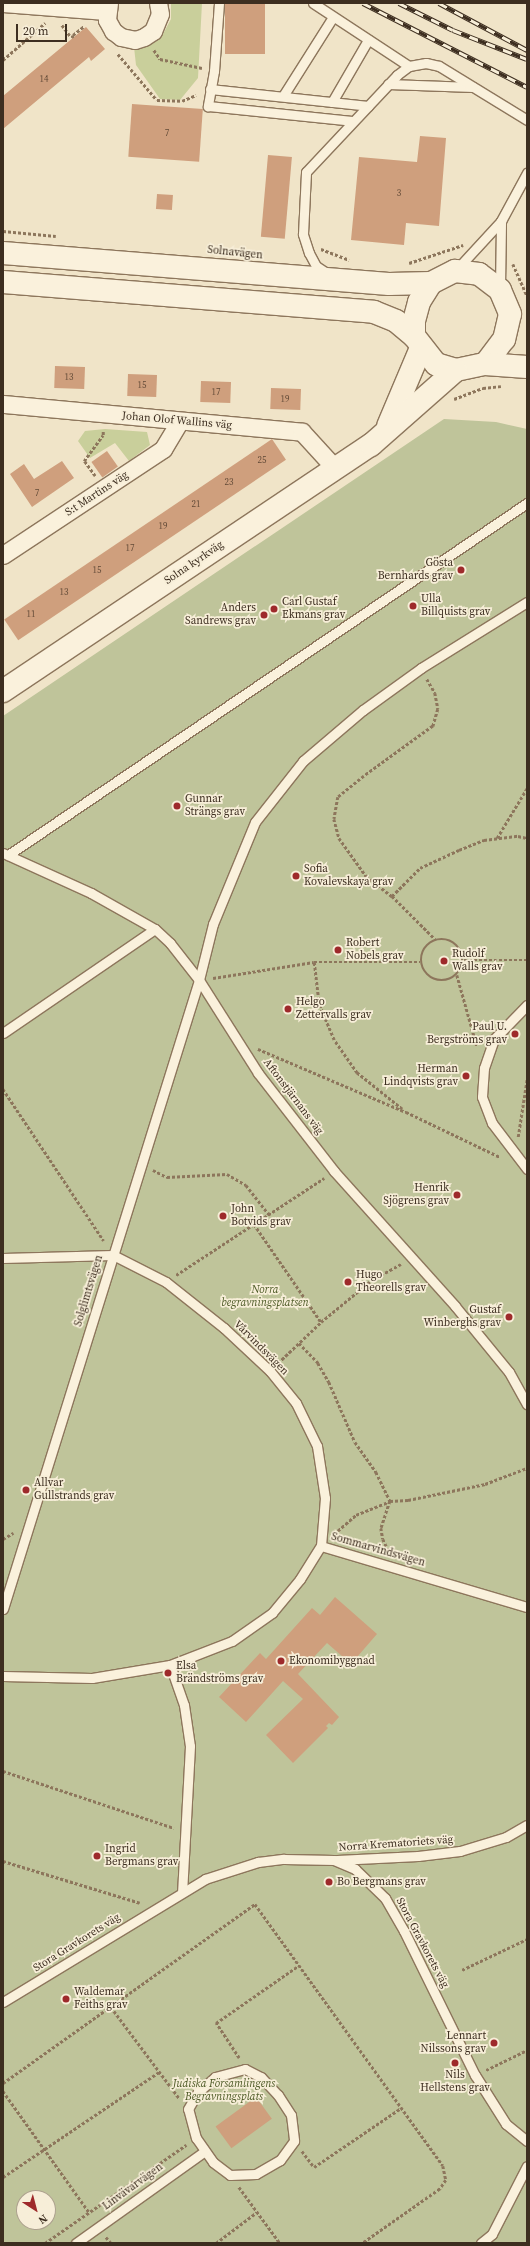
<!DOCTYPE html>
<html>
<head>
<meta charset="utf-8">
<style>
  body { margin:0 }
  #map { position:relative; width:530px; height:2246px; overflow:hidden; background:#f0e4c8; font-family:"Source Serif 4",serif }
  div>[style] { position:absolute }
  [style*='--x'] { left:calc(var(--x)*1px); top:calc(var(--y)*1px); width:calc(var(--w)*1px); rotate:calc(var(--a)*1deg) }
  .green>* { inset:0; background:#c9cf9b }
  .cemetery>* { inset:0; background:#bfc49a }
  .building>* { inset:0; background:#cf9f7d; transform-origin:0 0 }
  .path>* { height:2.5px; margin-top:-1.25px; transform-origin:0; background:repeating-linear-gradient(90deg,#8d765c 0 3px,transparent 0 5px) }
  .path>.ring { margin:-1.25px; padding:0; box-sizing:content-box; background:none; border:2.5px solid #8d765c; border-radius:50% }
  .roads { filter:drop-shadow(1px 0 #8d765c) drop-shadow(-1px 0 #8d765c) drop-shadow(0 1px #8d765c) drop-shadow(0 -1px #8d765c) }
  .lane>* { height:9px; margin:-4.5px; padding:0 4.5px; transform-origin:4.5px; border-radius:4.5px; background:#faf1dc }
  .street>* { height:17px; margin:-8.5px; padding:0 8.5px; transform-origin:8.5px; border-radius:8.5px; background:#faf1dc }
  .secondary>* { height:22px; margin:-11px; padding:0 11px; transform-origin:11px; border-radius:11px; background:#faf1dc }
  .rail>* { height:4.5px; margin-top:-2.25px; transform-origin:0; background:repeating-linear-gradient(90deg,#f7eed8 0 9px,#3d2e20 0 18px); box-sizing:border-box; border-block:1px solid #3d2e20 }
  .dots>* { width:11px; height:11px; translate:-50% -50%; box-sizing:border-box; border:2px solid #f7eed8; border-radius:50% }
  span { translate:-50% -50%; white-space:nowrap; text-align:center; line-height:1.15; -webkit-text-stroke:3.5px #f7eed8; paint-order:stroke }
  .number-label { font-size:9px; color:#624a37 }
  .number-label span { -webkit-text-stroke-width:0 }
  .street-label { font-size:11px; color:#3d2e20 }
  .poi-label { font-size:11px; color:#3d2e20 }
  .right { translate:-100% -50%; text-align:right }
  .left { translate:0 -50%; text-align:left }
  .park-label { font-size:11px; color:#4d5a26; font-style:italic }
  .frame { position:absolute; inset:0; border:4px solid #3d2e20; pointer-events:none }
  .north { position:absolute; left:16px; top:2190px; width:40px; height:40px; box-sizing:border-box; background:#f7eed8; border:1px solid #ada18e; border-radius:50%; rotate:144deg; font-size:11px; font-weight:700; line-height:16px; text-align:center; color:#3d2e20 }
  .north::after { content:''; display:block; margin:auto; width:14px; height:18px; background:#9e2a2b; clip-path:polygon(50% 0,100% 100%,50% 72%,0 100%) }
  .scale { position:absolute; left:16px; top:24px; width:51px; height:18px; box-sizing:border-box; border:2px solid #3d2e20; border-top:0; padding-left:5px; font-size:12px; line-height:14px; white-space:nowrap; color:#3d2e20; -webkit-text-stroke:3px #f7eed8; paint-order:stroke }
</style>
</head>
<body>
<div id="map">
  <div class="green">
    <i style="clip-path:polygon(171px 3px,202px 3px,198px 78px,180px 100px,160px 99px,136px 65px,134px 47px,163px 34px,171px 19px)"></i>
    <i style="clip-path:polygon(105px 429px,147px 432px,150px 445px,129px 461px,115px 443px,90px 458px,78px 441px,85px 431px)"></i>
  </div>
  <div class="cemetery">
    <i style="clip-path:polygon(evenodd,444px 419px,496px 422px,527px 429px,527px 2243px,3px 2243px,3px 716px,444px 419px,24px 2198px,48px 2198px,48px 2222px,24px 2222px,24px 2198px)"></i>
  </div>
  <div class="building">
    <i style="left:225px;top:3px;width:40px;height:51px"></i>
    <i style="clip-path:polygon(86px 27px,105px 49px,91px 61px,89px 57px,3px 129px,3px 96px)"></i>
    <i style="left:132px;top:104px;width:71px;height:53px;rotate:4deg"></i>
    <i style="clip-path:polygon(420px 136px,446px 138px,439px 226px,406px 223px,404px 245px,351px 240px,359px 157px,417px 162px)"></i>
    <i style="left:268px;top:155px;width:24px;height:82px;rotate:5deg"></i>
    <i style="left:157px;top:194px;width:16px;height:15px;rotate:4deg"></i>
    <i style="left:55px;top:366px;width:30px;height:22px;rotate:2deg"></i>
    <i style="left:128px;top:374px;width:29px;height:22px;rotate:2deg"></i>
    <i style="left:201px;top:381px;width:30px;height:21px;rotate:2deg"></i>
    <i style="left:271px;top:388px;width:30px;height:21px;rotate:2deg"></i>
    <i style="left:272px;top:439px;width:25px;height:323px;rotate:56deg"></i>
    <i style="left:107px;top:451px;width:19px;height:19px;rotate:55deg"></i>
    <i style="clip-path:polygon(62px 461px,74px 478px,32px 507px,10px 474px,24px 464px,34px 479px)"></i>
    <i style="clip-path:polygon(335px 1597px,377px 1634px,351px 1664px,327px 1643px,298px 1674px,339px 1717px,332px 1725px,329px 1723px,326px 1726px,328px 1728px,293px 1763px,266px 1735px,303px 1699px,283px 1681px,246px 1722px,219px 1697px,260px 1653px,266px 1659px,312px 1608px,320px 1615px)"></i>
    <i style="left:256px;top:2097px;width:27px;height:50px;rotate:54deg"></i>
  </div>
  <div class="path">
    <i style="--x:62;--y:25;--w:15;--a:53"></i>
    <i style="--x:71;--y:37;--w:5;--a:-22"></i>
    <i style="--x:73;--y:35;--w:14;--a:-39"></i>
    <i style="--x:154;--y:50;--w:11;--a:56"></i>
    <i style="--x:160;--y:59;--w:43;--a:12.1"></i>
    <i style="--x:118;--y:54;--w:60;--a:49.7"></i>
    <i style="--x:157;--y:100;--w:25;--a:2"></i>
    <i style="--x:182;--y:101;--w:15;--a:-23"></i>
    <i style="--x:3;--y:60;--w:56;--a:-41.4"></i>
    <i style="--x:3;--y:231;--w:53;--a:5.4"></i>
    <i style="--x:321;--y:249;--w:30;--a:21"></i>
    <i style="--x:409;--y:263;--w:57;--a:-18.4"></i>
    <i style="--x:513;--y:264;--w:34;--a:66"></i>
    <i style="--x:454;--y:399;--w:31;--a:-21"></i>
    <i style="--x:483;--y:388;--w:18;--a:-6"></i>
    <i style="--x:95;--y:476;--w:19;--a:-126"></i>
    <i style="--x:84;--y:461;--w:32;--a:-54"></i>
    <i style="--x:103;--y:435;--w:5;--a:-90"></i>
    <i style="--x:427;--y:679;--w:16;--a:60"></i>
    <i style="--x:435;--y:693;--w:16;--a:79"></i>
    <i style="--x:438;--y:709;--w:18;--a:106"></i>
    <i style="--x:433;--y:726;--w:85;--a:144.1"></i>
    <i style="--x:364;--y:776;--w:33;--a:141"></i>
    <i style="--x:338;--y:797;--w:22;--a:100"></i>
    <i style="--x:334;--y:819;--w:20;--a:75"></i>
    <i style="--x:339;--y:838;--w:47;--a:54.6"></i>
    <i style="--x:366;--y:876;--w:33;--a:38"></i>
    <i style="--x:392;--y:896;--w:40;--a:-45"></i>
    <i style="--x:420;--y:868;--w:43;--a:-24.8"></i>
    <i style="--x:459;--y:850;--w:27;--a:-22"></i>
    <i style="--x:484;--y:840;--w:34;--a:-7"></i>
    <i style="--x:518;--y:836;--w:9;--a:13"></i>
    <i style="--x:497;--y:838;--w:58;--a:-59"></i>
    <i style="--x:392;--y:896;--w:61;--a:45"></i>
    <i class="ring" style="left:421px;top:939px;width:39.5px;height:39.5px"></i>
    <i style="--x:464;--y:960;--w:63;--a:0"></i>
    <i style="--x:457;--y:975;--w:74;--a:74.3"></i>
    <i style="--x:213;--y:978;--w:102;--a:-9"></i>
    <i style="--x:258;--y:1049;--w:161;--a:23.1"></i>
    <i style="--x:406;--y:1112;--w:104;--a:25.6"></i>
    <i style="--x:3;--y:1089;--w:182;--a:56.4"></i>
    <i style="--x:402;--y:1109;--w:58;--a:-141.3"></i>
    <i style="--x:357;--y:1073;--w:40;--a:-124.9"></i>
    <i style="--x:334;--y:1040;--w:38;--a:-113"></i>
    <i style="--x:319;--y:1005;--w:43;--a:-96.6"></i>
    <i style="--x:314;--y:962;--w:106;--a:0"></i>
    <i style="--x:518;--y:1137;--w:59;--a:-81.2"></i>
    <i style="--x:153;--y:1170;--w:16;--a:27"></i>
    <i style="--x:167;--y:1177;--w:60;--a:-2.9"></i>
    <i style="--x:227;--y:1174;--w:22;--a:30"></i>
    <i style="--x:246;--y:1185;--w:37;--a:52"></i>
    <i style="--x:254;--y:1224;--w:119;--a:55.6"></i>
    <i style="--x:176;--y:1275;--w:177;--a:-33.2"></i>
    <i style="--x:299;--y:1343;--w:28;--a:46"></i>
    <i style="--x:318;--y:1363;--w:22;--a:60"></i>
    <i style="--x:329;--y:1382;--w:65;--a:66.6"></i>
    <i style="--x:355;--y:1442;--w:37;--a:55"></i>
    <i style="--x:376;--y:1472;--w:32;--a:64"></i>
    <i style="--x:390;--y:1501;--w:28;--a:108"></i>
    <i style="--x:381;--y:1528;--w:11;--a:80"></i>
    <i style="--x:383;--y:1539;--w:14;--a:65"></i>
    <i style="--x:278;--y:1363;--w:59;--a:-43.6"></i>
    <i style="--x:321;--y:1322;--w:66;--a:-39.5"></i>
    <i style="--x:372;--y:1280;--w:33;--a:-29"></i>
    <i style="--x:334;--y:1534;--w:29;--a:-41"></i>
    <i style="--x:356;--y:1515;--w:37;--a:-22"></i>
    <i style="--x:390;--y:1501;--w:18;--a:-3"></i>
    <i style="--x:408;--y:1500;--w:79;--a:-11.7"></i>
    <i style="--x:485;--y:1484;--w:45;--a:-20.9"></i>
    <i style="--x:3;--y:1539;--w:12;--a:-31"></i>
    <i style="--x:3;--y:1771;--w:180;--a:18.4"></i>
    <i style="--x:3;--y:1861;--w:143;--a:17"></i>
    <i style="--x:462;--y:1970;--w:72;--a:-25.5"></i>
    <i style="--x:111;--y:2007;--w:114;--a:53.2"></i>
    <i style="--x:239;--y:2058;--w:42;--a:-123.3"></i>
    <i style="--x:216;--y:2023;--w:100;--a:-34.8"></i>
    <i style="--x:486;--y:2070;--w:46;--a:-26"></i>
    <i style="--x:3;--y:2083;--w:309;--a:-35.4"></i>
    <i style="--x:255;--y:1904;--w:322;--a:54.3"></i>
    <i style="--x:443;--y:2166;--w:14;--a:78"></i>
    <i style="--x:446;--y:2180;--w:11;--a:124"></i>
    <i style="--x:440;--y:2189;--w:94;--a:145"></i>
    <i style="--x:3;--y:2091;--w:148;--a:54.6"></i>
    <i style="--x:302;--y:2151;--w:20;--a:53"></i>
    <i style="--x:314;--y:2167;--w:105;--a:-34.1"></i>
    <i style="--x:3;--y:2177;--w:188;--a:-33.9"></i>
    <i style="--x:239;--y:2187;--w:69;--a:53.8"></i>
    <i style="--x:106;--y:2237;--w:8;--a:50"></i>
    <i style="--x:45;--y:2243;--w:172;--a:-34.8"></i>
    <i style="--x:216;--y:2243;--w:51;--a:-37.1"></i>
  </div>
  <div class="roads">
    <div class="lane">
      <i style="--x:219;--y:3;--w:68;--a:94.2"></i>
      <i style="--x:214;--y:71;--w:36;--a:100"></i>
      <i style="--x:208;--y:106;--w:145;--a:5.9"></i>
      <i style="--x:313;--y:3;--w:115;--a:33.3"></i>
      <i style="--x:388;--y:84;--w:85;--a:2"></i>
      <i style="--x:210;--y:89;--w:159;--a:6.1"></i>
      <i style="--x:283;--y:96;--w:93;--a:-57.7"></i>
      <i style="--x:332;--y:102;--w:72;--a:-59.9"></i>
      <i style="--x:456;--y:270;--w:67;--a:-47.4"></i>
      <i style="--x:501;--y:221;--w:55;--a:-61.6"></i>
      <i style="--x:328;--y:274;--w:14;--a:-146"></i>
      <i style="--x:316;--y:266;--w:15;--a:-118"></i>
      <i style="--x:309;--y:253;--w:20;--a:-108"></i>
      <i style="--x:303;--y:234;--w:62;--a:-87.2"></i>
      <i style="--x:306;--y:172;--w:133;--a:-46.8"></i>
      <i style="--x:397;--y:75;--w:15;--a:-37"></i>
      <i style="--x:409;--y:66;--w:17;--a:-10"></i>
      <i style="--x:426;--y:63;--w:13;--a:13"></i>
      <i style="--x:439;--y:66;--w:103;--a:31.5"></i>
      <i style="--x:500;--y:287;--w:66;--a:-89.1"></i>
      <i style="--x:3;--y:853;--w:97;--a:24.4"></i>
      <i style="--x:91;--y:893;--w:73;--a:29.4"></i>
      <i style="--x:155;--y:929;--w:21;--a:43"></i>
      <i style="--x:170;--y:943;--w:47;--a:51.9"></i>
      <i style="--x:199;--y:980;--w:110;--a:57.6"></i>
      <i style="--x:258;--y:1073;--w:124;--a:52.2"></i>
      <i style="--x:334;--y:1171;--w:181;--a:48.1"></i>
      <i style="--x:455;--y:1306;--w:85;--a:50.7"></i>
      <i style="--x:509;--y:1372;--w:37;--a:61"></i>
      <i style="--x:8;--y:855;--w:627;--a:-34.15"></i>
      <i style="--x:527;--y:1005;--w:47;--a:134.1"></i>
      <i style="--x:494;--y:1039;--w:31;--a:109"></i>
      <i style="--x:484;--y:1068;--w:29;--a:94"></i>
      <i style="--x:482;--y:1097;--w:28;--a:69"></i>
      <i style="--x:492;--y:1123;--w:58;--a:52.7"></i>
      <i style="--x:3;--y:1033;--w:184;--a:-34.4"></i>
      <i style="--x:3;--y:1258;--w:110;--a:-1.6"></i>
      <i style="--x:113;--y:1255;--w:59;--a:27"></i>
      <i style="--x:166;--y:1282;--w:74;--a:38.4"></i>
      <i style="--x:224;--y:1328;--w:63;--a:43.1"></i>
      <i style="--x:270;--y:1371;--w:41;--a:50.9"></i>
      <i style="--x:296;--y:1403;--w:48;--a:64"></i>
      <i style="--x:317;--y:1446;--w:53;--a:81.3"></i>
      <i style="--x:325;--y:1498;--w:48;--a:94.8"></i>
      <i style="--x:3;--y:1609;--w:659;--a:-72.69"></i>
      <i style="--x:199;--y:980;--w:58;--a:-76"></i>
      <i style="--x:213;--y:924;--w:110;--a:-67.6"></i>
      <i style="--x:255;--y:822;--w:78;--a:-51.8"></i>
      <i style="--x:303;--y:761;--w:79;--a:-40.4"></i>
      <i style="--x:363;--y:710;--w:72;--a:-35.9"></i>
      <i style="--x:421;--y:668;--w:125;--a:-31.9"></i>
      <i style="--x:170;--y:1665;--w:42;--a:70.7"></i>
      <i style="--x:184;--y:1705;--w:41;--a:81.7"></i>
      <i style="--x:190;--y:1746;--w:146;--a:93.1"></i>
      <i style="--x:3;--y:1676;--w:89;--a:1.3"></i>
      <i style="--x:92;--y:1678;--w:79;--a:-9.5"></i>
      <i style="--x:170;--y:1665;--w:66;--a:-21.2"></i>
      <i style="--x:232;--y:1641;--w:49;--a:-35"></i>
      <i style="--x:272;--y:1613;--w:44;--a:-50.5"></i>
      <i style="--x:300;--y:1579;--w:39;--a:-58"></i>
      <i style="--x:321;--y:1546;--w:215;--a:16.5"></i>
      <i style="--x:337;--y:1860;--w:81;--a:-2.8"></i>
      <i style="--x:418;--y:1856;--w:42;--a:-6.8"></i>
      <i style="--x:460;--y:1851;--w:48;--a:-16.9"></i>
      <i style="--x:506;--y:1837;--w:24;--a:-30"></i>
      <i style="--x:3;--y:2002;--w:237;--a:-31.3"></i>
      <i style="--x:205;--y:1879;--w:56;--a:-17.8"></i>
      <i style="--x:258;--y:1862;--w:26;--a:-7"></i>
      <i style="--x:284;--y:1859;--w:50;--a:1.1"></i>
      <i style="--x:334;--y:1860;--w:23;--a:23"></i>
      <i style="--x:355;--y:1869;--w:42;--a:44"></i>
      <i style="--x:385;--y:1898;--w:38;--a:60"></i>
      <i style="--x:404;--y:1931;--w:161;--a:63.8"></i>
      <i style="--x:475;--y:2075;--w:58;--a:57.7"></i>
      <i style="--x:506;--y:2124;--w:27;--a:39"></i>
      <i style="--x:245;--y:2069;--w:18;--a:27"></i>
      <i style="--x:261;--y:2077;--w:25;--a:47"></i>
      <i style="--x:278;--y:2095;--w:24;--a:57"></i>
      <i style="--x:291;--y:2115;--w:26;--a:83"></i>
      <i style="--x:294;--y:2141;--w:24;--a:126"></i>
      <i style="--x:280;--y:2160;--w:28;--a:150"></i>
      <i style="--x:256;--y:2174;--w:26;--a:178"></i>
      <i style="--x:230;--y:2175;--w:21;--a:-143"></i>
      <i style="--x:213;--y:2162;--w:29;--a:-125"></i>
      <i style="--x:196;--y:2138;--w:30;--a:-105"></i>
      <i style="--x:188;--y:2109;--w:20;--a:-60"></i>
      <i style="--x:198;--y:2092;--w:23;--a:-41"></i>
      <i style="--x:215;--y:2077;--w:31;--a:-15"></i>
      <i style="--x:76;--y:2243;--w:158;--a:-35.5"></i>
      <i style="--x:481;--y:2243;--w:14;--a:-39"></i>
      <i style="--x:492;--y:2234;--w:76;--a:-62.8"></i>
    </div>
    <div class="street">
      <i style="--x:3;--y:3;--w:103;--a:4.4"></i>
      <i style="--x:109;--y:3;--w:17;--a:97"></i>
      <i style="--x:107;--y:20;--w:13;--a:61"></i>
      <i style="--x:113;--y:31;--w:10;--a:37"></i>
      <i style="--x:121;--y:37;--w:14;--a:12"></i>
      <i style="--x:135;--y:40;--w:9;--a:-18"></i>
      <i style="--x:144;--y:37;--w:11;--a:-34"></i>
      <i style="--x:153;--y:31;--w:18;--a:-68"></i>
      <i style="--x:160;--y:14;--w:11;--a:-100"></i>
      <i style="--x:3;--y:404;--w:300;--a:5.3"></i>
      <i style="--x:302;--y:432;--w:49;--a:47.5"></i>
      <i style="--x:3;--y:555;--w:192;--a:-33.5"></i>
      <i style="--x:163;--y:449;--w:31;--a:-59"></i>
    </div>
    <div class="secondary">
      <i style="--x:3;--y:253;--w:387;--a:4.6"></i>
      <i style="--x:389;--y:284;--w:42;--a:-1.4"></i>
      <i style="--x:431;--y:283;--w:27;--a:-27"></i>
      <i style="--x:455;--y:271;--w:24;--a:7"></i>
      <i style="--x:479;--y:274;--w:26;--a:37"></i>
      <i style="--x:500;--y:290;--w:26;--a:67"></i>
      <i style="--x:510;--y:314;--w:26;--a:103"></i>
      <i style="--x:504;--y:339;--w:31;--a:127"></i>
      <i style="--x:3;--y:282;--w:372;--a:4.6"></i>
      <i style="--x:374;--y:312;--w:24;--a:22"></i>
      <i style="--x:396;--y:321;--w:23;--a:40"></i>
      <i style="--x:414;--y:336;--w:36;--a:52"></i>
      <i style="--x:436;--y:364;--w:21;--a:17"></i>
      <i style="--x:456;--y:370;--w:30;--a:-12"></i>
      <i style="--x:485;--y:364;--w:42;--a:4.1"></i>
      <i style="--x:414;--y:336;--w:15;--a:-90"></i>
      <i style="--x:414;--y:321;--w:20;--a:-75"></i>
      <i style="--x:419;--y:302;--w:22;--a:-58"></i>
      <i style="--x:388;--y:426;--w:85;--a:-67.1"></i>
      <i style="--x:3;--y:691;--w:443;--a:-33.8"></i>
      <i style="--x:371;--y:445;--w:113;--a:-41.4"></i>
    </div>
  </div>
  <div class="rail">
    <i style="--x:363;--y:3;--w:184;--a:27.1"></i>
    <i style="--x:399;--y:3;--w:60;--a:26.6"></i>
    <i style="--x:453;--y:30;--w:79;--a:21.4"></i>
    <i style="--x:439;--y:3;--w:100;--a:28.1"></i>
  </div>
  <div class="dots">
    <i style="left:461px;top:570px;background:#9e2a2b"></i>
    <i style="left:413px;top:606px;background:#9e2a2b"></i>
    <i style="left:274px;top:609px;background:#9e2a2b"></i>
    <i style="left:264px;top:615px;background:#9e2a2b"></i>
    <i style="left:177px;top:806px;background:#9e2a2b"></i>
    <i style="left:296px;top:876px;background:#9e2a2b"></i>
    <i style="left:338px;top:950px;background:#9e2a2b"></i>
    <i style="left:444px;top:961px;background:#9e2a2b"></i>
    <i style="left:288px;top:1009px;background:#9e2a2b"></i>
    <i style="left:515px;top:1034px;background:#9e2a2b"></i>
    <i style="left:466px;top:1076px;background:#9e2a2b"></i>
    <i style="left:457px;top:1195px;background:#9e2a2b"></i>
    <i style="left:223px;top:1216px;background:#9e2a2b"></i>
    <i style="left:348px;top:1282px;background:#9e2a2b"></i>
    <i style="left:509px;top:1317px;background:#9e2a2b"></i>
    <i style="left:26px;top:1490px;background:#9e2a2b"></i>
    <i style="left:281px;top:1661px;background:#9e2a2b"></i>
    <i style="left:168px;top:1673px;background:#9e2a2b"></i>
    <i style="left:97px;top:1856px;background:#9e2a2b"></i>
    <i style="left:329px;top:1882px;background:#9e2a2b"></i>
    <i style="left:66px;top:1999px;background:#9e2a2b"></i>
    <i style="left:494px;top:2043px;background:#9e2a2b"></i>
    <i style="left:455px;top:2063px;background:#9e2a2b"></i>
  </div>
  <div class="number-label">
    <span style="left:44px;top:79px">14</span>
    <span style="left:167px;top:133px">7</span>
    <span style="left:399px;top:193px">3</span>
    <span style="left:69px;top:377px">13</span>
    <span style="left:142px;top:385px">15</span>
    <span style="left:216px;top:392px">17</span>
    <span style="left:285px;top:399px">19</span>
    <span style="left:262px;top:460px">25</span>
    <span style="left:229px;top:482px">23</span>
    <span style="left:37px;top:493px">7</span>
    <span style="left:196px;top:504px">21</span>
    <span style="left:163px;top:526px">19</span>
    <span style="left:130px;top:548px">17</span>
    <span style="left:97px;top:570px">15</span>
    <span style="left:64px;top:592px">13</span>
    <span style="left:31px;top:614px">11</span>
  </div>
  <div class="street-label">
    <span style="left:235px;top:253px;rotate:6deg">Solnavägen</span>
    <span style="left:177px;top:421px;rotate:5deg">Johan Olof Wallins väg</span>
    <span style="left:97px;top:494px;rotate:-33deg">S:t Martins väg</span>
    <span style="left:194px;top:563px;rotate:-34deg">Solna kyrkväg</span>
    <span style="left:293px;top:1097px;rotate:53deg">Aftonstjärnans väg</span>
    <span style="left:89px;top:1291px;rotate:-73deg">Solglimtsvägen</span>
    <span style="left:261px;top:1348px;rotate:45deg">Vårvindsvägen</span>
    <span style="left:378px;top:1550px;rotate:16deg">Sommarvindsvägen</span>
    <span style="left:396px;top:1844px;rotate:-4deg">Norra Krematoriets väg</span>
    <span style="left:77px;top:1943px;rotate:-32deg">Stora Gravkorets väg</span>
    <span style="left:422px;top:1943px;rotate:62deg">Stora Gravkorets väg</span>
    <span style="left:133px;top:2187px;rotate:-36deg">Linvävarvägen</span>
  </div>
  <div class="poi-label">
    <span class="right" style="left:453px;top:570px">Gösta<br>Bernhards grav</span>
    <span class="left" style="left:421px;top:606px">Ulla<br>Billquists grav</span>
    <span class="left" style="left:282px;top:609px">Carl Gustaf<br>Ekmans grav</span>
    <span class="right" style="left:256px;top:615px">Anders<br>Sandrews grav</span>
    <span class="left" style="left:185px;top:806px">Gunnar<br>Strängs grav</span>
    <span class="left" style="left:304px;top:876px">Sofia<br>Kovalevskaya grav</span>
    <span class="left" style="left:346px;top:950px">Robert<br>Nobels grav</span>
    <span class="left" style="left:452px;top:961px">Rudolf<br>Walls grav</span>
    <span class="left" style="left:296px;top:1009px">Helgo<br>Zettervalls grav</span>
    <span class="right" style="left:507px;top:1034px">Paul U.<br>Bergströms grav</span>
    <span class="right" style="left:458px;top:1076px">Herman<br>Lindqvists grav</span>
    <span class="right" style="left:449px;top:1195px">Henrik<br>Sjögrens grav</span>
    <span class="left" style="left:231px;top:1216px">John<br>Botvids grav</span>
    <span class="left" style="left:356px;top:1282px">Hugo<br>Theorells grav</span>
    <span class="right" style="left:501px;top:1317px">Gustaf<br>Winberghs grav</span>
    <span class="left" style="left:34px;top:1490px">Allvar<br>Gullstrands grav</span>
    <span class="left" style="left:289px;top:1661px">Ekonomibyggnad</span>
    <span class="left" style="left:176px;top:1673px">Elsa<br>Brändströms grav</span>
    <span class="left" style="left:105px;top:1856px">Ingrid<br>Bergmans grav</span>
    <span class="left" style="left:337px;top:1882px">Bo Bergmans grav</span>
    <span class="left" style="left:74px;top:1999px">Waldemar<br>Feiths grav</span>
    <span class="right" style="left:486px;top:2043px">Lennart<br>Nilssons grav</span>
    <span style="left:455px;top:2082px">Nils<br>Hellstens grav</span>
  </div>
  <div class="park-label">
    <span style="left:265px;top:1297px">Norra<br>begravningsplatsen</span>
    <span style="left:224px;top:2091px">Judiska Församlingens<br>Begravningsplats</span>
  </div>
  <div class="frame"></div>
  <div class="north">N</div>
  <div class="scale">20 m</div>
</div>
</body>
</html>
